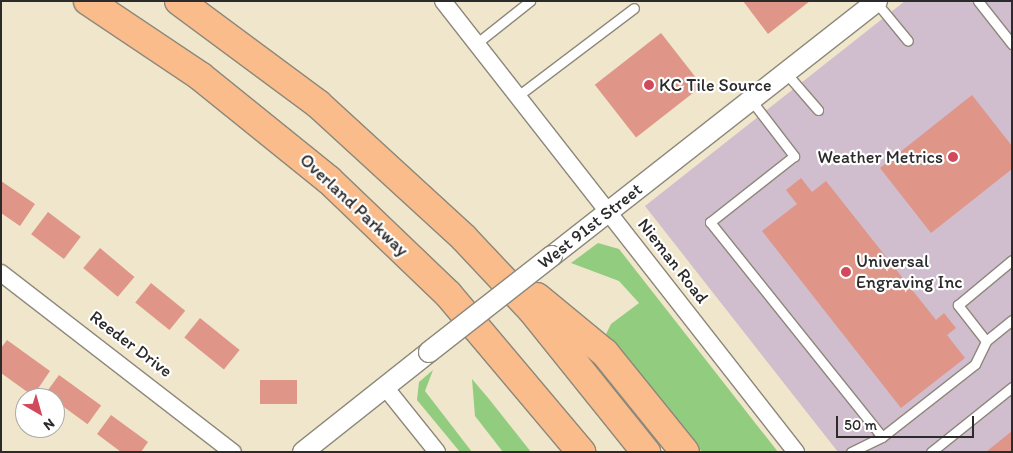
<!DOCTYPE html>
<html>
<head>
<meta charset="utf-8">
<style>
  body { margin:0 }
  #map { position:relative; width:1013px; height:453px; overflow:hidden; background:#efe6cb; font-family:Itim,sans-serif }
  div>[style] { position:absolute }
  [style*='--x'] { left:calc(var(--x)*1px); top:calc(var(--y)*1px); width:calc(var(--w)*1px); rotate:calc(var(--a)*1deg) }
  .industrial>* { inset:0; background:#d0bdcd }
  .green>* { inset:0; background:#92cc7f }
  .building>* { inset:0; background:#df9688; transform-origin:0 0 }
  .roads { filter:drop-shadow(1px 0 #8d887b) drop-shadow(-1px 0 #8d887b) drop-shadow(0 1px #8d887b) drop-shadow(0 -1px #8d887b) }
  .service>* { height:9px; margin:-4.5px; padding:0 4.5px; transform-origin:4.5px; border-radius:4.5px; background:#fff }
  .minor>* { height:16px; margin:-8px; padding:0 8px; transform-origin:8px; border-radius:8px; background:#fff }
  .tertiary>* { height:20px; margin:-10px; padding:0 10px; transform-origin:10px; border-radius:10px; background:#fff }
  .motorway>* { height:28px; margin:-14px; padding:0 14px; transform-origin:14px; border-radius:14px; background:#f9bc8a }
  .bridges { filter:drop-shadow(1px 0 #8d887b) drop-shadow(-1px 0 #8d887b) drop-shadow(0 1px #8d887b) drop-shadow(0 -1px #8d887b) }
  .tertiary-bridge>* { height:20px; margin:-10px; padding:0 10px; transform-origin:10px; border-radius:10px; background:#fff }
  .dots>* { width:14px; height:14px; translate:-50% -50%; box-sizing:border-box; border:2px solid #fff; border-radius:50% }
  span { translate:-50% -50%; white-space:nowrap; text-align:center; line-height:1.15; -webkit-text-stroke:4.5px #fff; paint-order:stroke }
  .poi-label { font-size:18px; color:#2b2b2b }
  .left { translate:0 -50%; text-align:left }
  .right { translate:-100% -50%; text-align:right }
  .street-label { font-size:18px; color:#2b2b2b }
  .frame { position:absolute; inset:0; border:2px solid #2b2b2b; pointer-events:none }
  .north { position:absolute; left:15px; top:388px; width:50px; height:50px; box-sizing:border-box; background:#fff; border:1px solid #aaa; border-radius:50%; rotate:142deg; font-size:14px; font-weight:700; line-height:20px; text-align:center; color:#2b2b2b }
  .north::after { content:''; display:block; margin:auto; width:18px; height:22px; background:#d1495b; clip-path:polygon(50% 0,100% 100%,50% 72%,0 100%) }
  .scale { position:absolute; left:836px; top:416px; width:138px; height:22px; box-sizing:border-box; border:2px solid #2b2b2b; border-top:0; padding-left:6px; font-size:15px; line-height:18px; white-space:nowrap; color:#2b2b2b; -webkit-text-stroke:4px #fff; paint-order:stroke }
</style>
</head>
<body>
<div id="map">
  <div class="industrial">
    <i style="clip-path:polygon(905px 1px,1012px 1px,1012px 452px,838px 452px,645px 206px)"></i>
  </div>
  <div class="green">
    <i style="clip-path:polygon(598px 243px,619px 249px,778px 452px,702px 452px,606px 334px,611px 324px,639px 303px,619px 281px,571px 263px)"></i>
    <i style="clip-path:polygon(433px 370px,425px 391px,472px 452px,460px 452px,417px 400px,419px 382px)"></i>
    <i style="clip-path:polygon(472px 379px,489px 399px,531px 452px,503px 452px,475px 416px)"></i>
  </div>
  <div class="building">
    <i style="clip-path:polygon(743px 1px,810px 1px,768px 34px)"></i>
    <i style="left:661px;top:33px;width:67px;height:84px;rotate:52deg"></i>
    <i style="clip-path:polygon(972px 95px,1012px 146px,1012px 169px,931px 233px,880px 168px)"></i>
    <i style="clip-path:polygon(801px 178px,812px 192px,826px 181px,936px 320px,944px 313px,956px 328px,947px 335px,965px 358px,901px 408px,762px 231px,797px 204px,786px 190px)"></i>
    <i style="clip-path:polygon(1px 181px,35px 204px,20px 226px,1px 213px)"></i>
    <i style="left:48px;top:212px;width:41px;height:28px;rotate:37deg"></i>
    <i style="left:100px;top:248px;width:45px;height:26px;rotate:40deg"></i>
    <i style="left:151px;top:283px;width:44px;height:25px;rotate:39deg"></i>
    <i style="left:200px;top:318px;width:51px;height:25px;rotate:39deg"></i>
    <i style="clip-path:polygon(7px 340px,50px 371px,33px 396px,1px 373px,1px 348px)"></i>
    <i style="left:59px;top:375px;width:52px;height:23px;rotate:36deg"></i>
    <i style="left:260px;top:380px;width:37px;height:24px"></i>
    <i style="clip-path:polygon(111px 415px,148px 442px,141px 452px,121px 452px,97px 434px)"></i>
    <i style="clip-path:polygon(1012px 431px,1012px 452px,986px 452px)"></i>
  </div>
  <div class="roads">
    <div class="service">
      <i style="--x:978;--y:1;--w:55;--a:51.7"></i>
      <i style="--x:876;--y:2;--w:50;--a:50.6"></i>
      <i style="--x:477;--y:43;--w:68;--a:-38.4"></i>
      <i style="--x:786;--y:73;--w:49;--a:49.1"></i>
      <i style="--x:519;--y:95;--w:144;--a:-37.1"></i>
      <i style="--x:751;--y:100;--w:71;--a:52.5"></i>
      <i style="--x:794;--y:156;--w:107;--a:141.8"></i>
      <i style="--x:710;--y:222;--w:275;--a:51.3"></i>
      <i style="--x:986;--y:341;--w:46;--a:-127.9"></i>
      <i style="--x:958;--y:305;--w:70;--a:-39.8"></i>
      <i style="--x:851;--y:452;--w:34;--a:-26"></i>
      <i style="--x:882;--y:437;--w:118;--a:-38.1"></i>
      <i style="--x:975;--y:364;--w:25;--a:-64"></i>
      <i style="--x:986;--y:341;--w:33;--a:-39"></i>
      <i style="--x:931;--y:452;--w:104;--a:-38.7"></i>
    </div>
    <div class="minor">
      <i style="--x:443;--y:1;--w:573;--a:51.95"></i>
      <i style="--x:1;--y:273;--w:293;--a:37.7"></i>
      <i style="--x:385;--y:387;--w:83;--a:51.3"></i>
    </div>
    <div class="tertiary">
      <i style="--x:552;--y:256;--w:413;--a:-38.1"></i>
      <i style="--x:303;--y:452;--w:161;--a:-38.4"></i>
    </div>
    <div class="motorway">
      <i style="--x:88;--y:1;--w:135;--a:33.8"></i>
      <i style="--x:200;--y:76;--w:166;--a:38.9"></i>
      <i style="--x:329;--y:180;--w:165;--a:43.8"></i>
      <i style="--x:448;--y:294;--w:207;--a:49.9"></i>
      <i style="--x:179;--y:1;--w:173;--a:36.5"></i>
      <i style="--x:318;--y:104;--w:198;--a:42.5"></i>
      <i style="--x:464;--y:238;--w:98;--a:46.7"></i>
      <i style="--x:531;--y:309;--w:184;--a:51.2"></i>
      <i style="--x:537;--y:297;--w:88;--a:39.5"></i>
      <i style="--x:605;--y:353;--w:127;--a:51.1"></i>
    </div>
  </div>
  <div class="bridges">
    <div class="tertiary-bridge">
      <i style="--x:429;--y:352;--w:156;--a:-38"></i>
    </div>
  </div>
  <div class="dots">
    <i style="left:649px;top:85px;background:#d1495b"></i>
    <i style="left:953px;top:157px;background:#d1495b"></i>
    <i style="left:846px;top:272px;background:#d1495b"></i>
  </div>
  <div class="poi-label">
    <span class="left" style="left:659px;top:85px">KC Tile Source</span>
    <span class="right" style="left:943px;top:157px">Weather Metrics</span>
    <span class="left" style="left:856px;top:272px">Universal<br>Engraving Inc</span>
  </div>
  <div class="street-label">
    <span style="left:354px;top:205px;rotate:43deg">Overland Parkway</span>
    <span style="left:590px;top:226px;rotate:-38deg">West 91st Street</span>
    <span style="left:673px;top:261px;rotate:52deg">Nieman Road</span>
    <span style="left:131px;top:344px;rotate:37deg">Reeder Drive</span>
  </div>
  <div class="frame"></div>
  <div class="north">N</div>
  <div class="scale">50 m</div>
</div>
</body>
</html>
